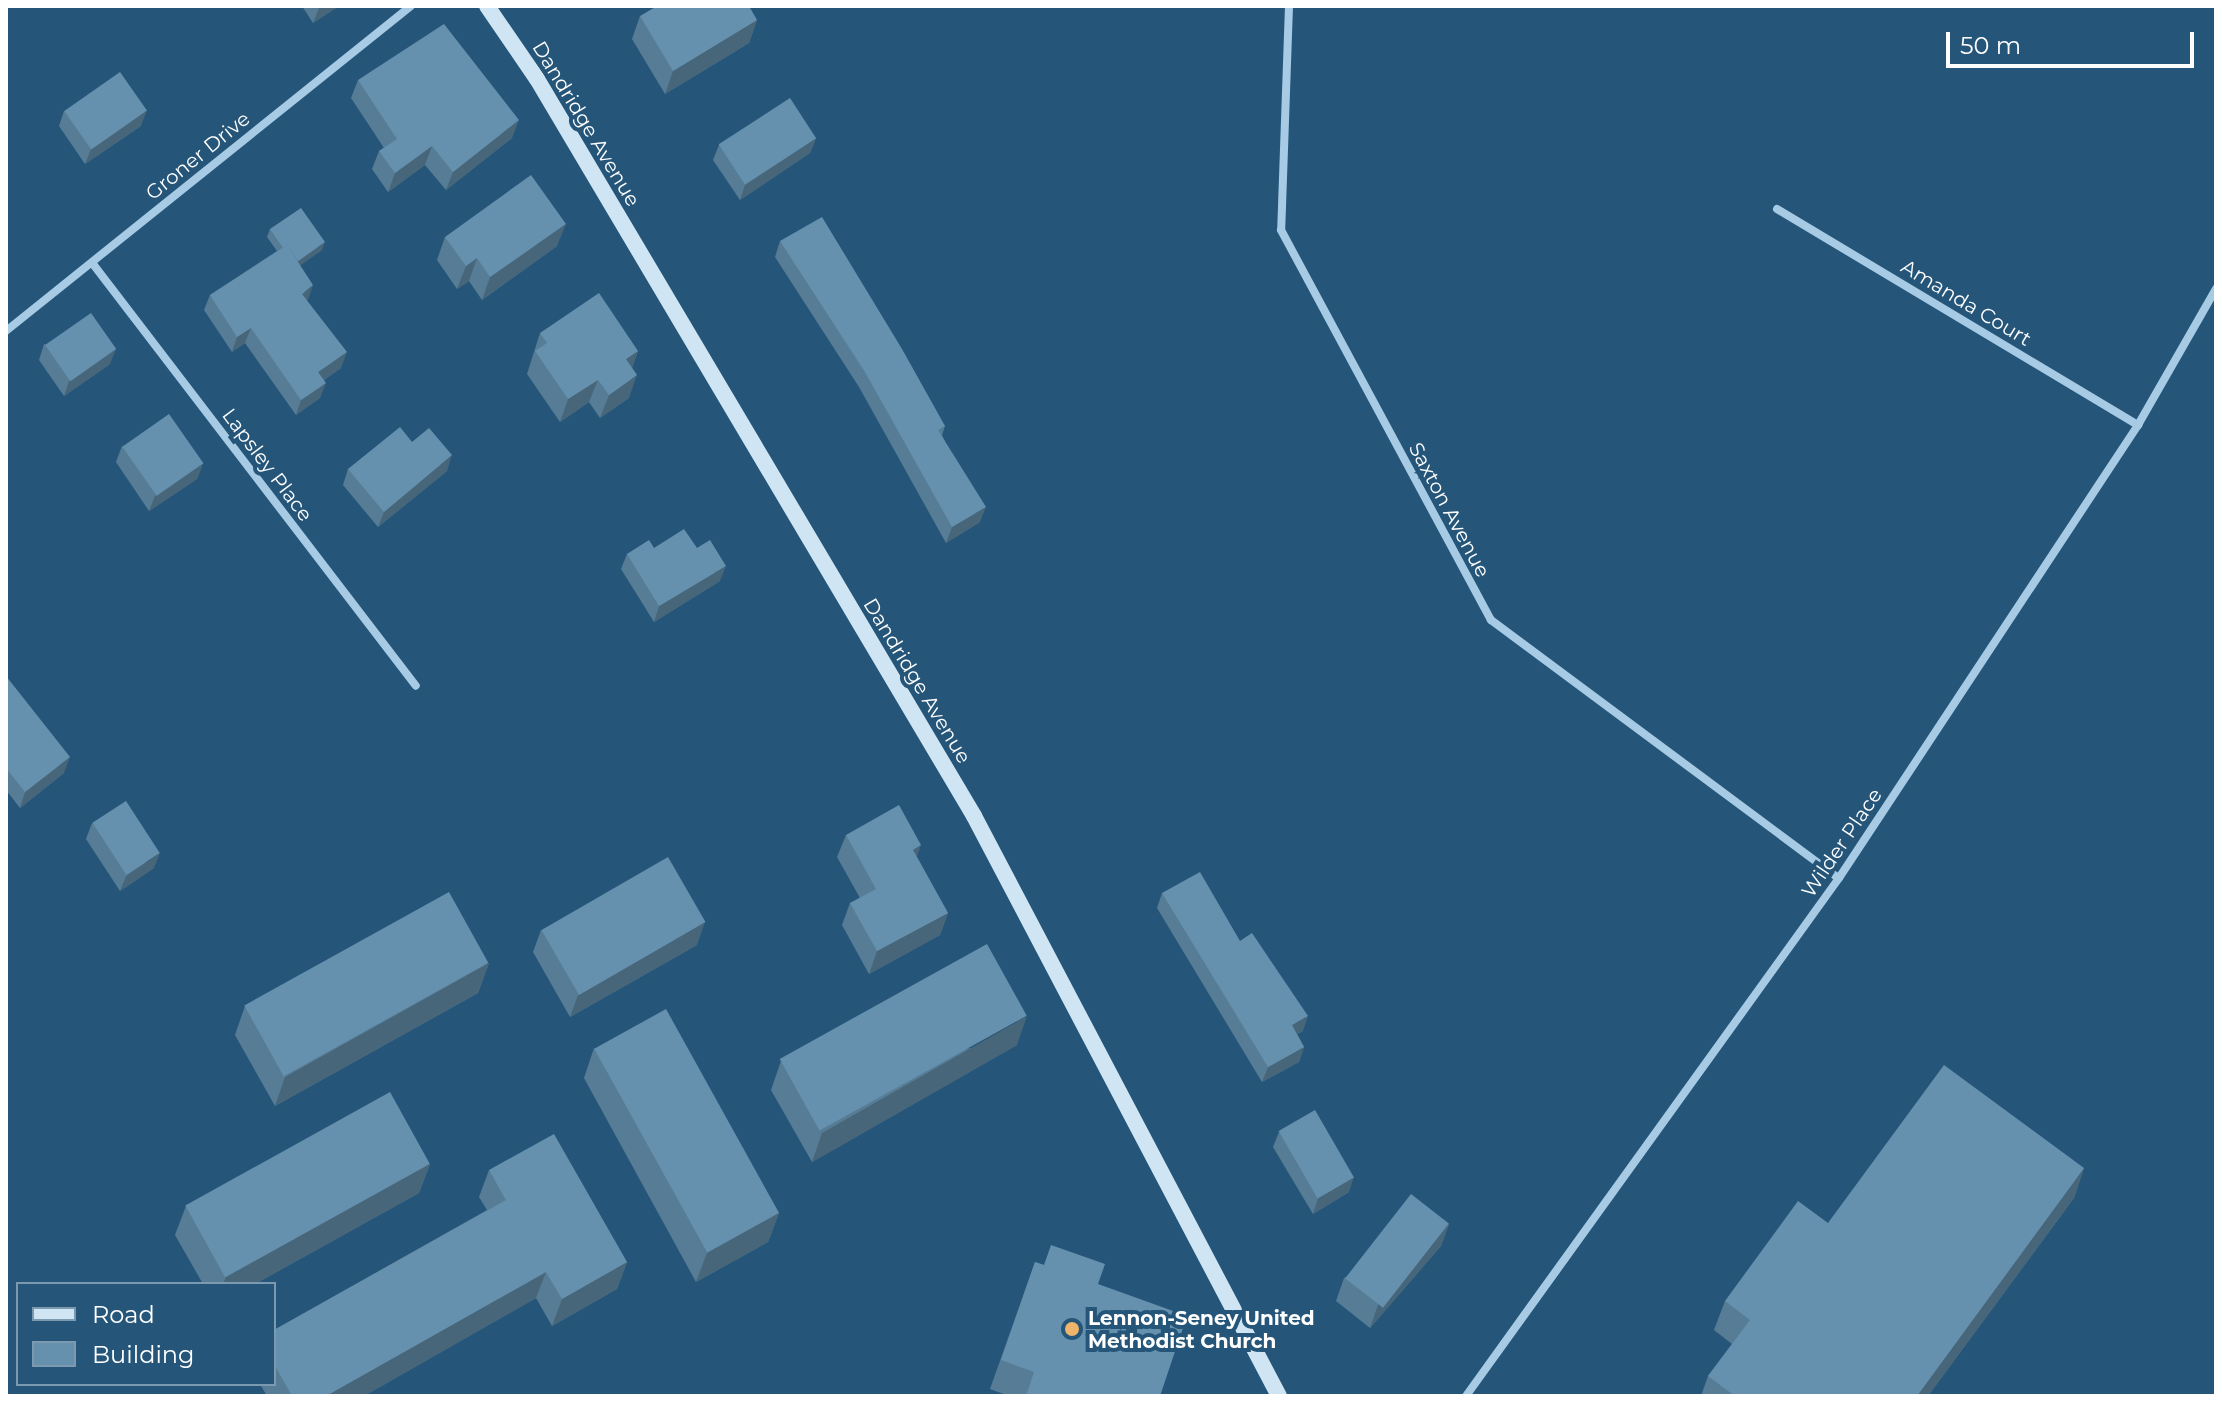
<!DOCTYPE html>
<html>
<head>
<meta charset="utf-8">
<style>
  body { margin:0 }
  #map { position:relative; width:2222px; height:1402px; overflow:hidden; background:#255679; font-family:Montserrat,sans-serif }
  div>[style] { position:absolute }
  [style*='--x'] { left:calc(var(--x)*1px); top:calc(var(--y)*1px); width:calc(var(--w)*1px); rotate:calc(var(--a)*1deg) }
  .street>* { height:8px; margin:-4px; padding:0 4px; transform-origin:4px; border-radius:4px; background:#a7cbe4 }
  .secondary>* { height:16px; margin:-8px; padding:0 8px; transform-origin:8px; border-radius:8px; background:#d0e5f4 }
  .wall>* { inset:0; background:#577d96 }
  .shaded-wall>* { inset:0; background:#47667a }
  .building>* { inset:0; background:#6591af; transform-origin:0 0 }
  .dots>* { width:22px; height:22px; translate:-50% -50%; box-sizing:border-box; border:4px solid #255679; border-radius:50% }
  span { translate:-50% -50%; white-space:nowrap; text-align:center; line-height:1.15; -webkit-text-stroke:8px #255679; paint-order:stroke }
  .street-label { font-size:20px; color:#fff }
  .poi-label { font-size:20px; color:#fff; font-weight:700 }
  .left { translate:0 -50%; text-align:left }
  .frame { position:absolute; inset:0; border:8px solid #fff; pointer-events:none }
  .legend { position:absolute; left:16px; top:1282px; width:260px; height:104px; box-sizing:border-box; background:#255679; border:2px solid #7c9aaf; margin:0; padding:10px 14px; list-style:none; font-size:24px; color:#fff }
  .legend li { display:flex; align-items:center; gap:16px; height:40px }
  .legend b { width:40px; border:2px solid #7c9aaf }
  .scale { position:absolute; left:1946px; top:32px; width:248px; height:36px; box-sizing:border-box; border:4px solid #fff; border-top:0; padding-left:10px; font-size:24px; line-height:28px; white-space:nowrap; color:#fff; -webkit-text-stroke:6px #255679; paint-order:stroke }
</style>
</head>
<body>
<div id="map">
  <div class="street">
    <i style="--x:1289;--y:6;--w:224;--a:92"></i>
    <i style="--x:1281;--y:230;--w:443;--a:61.7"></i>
    <i style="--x:1491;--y:620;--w:433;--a:36.6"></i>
    <i style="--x:1777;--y:209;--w:421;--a:30.9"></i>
    <i style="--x:93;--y:264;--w:531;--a:52.57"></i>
    <i style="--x:6;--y:331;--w:519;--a:-38.75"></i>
    <i style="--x:1466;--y:1396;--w:638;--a:-54.24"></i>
    <i style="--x:1839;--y:878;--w:543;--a:-56.57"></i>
    <i style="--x:2138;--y:425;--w:157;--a:-60.2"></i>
  </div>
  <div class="secondary">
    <i style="--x:487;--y:6;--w:88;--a:55.6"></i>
    <i style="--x:537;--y:79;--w:857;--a:59.33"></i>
    <i style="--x:974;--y:816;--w:655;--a:62.26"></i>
  </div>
  <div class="wall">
    <i style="clip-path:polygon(302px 6px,339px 6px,313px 23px)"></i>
    <i style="clip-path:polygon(640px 16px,757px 20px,749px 43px,665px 94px,632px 39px)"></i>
    <i style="clip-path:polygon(358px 80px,512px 138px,446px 190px,425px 165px,388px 192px,372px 169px,379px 151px,384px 148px,351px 98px)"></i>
    <i style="clip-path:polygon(64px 111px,141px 126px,85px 164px,59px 126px)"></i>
    <i style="clip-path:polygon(816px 138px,810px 153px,740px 200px,713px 160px,719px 145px)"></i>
    <i style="clip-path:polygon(270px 229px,322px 250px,300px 265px,307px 301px,341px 368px,324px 380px,320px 398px,296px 415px,245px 343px,232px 352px,204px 310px,210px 295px,277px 251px,267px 237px)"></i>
    <i style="clip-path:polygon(445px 237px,557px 246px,482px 300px,469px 281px,457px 289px,437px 260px)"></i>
    <i style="clip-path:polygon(780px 241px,945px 426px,942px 435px,980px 522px,946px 543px,859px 387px,775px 257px)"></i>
    <i style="clip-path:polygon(540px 333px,638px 351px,632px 368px,629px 398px,600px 418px,589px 402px,560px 422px,527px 374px)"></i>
    <i style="clip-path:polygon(44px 344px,110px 364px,64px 396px,39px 360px)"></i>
    <i style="clip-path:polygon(412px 442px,447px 471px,378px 527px,343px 485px,348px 469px)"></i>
    <i style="clip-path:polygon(122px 446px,203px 463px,197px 479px,149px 511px,116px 462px)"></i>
    <i style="clip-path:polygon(654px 548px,697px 548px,720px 581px,654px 622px,621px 569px,627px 554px)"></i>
    <i style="clip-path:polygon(6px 676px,64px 773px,20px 808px,6px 790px)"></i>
    <i style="clip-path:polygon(92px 823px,154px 868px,120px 891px,86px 839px)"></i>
    <i style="clip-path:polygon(846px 835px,917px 857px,948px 913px,940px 935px,869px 974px,842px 925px,850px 903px,860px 898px,837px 857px)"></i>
    <i style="clip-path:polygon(1162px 893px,1240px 941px,1303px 1031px,1297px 1034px,1304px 1047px,1299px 1062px,1262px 1082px,1157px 908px)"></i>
    <i style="clip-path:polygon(541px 930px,697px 945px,570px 1017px,533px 952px)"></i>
    <i style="clip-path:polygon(489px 963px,478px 993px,275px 1106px,235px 1035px,245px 1006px)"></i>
    <i style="clip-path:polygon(1017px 1045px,812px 1162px,771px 1090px,781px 1061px)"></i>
    <i style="clip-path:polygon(594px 1048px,779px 1213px,768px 1242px,696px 1282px,584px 1078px)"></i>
    <i style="clip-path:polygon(1279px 1132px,1349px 1192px,1313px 1214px,1273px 1147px)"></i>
    <i style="clip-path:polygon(430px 1164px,419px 1193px,255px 1284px,203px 1284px,175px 1235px,186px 1206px)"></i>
    <i style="clip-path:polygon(2084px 1168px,2074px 1198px,1928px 1396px,1701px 1396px,1708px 1376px,1732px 1344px,1714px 1330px,1725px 1301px,1828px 1223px)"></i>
    <i style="clip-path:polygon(489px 1170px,627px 1262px,617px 1289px,552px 1326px,536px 1298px,364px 1396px,267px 1396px,260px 1384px,274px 1384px,274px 1330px,487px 1210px,479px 1197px)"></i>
    <i style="clip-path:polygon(1449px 1224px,1441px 1246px,1370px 1328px,1336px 1301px,1344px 1278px)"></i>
    <i style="clip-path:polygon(1035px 1262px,1098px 1284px,1160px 1396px,1009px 1396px,990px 1389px)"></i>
  </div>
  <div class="shaded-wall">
    <i style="clip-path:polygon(322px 6px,339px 6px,313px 23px,319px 8px)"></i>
    <i style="clip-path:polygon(757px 20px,749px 43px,665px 94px,673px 71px)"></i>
    <i style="clip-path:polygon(147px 110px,141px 126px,85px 164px,91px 149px)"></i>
    <i style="clip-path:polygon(519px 120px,512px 138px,446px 190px,453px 172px)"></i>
    <i style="clip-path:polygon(816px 138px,810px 153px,740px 200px,745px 185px)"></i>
    <i style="clip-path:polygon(432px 146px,425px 165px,388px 192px,395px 173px)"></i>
    <i style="clip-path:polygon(566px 224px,557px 246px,482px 300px,490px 277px)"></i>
    <i style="clip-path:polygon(325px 242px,322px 250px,291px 272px,294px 264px)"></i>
    <i style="clip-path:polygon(477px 258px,469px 281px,457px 289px,466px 266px)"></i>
    <i style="clip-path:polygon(313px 285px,308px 300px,296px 309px,302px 294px)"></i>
    <i style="clip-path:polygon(251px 328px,245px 343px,232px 352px,237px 337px)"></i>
    <i style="clip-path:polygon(116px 349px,110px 364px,64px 396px,69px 381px)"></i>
    <i style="clip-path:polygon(638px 351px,630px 374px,626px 359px)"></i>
    <i style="clip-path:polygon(347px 352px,341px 368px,313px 388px,318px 372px)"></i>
    <i style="clip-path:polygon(637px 375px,629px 398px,600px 418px,609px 395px)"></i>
    <i style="clip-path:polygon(598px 380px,589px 402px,560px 422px,568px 399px)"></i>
    <i style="clip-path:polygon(326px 383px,320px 398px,296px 415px,301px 400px)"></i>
    <i style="clip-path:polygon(452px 455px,447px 471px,378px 527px,384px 512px)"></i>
    <i style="clip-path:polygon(203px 463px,197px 479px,149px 511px,155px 496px)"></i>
    <i style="clip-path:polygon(986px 507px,980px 522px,946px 543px,952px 527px)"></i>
    <i style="clip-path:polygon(726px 566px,720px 581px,654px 622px,659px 606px)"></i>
    <i style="clip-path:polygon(70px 757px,64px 773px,20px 808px,25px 792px)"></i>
    <i style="clip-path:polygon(921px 845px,913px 868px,913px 850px)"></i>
    <i style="clip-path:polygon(160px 853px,154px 868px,120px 891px,126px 876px)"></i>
    <i style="clip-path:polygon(948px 913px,940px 935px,869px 974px,877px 951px)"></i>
    <i style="clip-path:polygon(705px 922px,697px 945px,570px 1017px,578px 995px)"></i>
    <i style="clip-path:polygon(489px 963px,478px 993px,275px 1106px,285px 1077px)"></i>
    <i style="clip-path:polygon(1027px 1016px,1017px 1045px,812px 1162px,822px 1133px)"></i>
    <i style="clip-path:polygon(1308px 1016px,1303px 1031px,1286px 1040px,1292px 1025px)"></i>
    <i style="clip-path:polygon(1304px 1047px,1299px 1062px,1262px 1082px,1268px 1067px)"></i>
    <i style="clip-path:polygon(430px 1164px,419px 1193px,255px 1284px,223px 1284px,226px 1277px)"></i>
    <i style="clip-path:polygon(2084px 1168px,2074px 1198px,1928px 1396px,1917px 1396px)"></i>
    <i style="clip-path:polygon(1354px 1177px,1349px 1192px,1313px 1214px,1318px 1198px)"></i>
    <i style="clip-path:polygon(779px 1213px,768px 1242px,696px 1282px,707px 1253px)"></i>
    <i style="clip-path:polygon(1449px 1224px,1441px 1246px,1370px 1328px,1378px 1305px)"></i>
    <i style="clip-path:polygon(627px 1262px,617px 1289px,552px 1326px,562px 1299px)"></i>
    <i style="clip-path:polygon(546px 1272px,536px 1298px,364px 1396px,326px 1396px)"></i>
  </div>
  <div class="building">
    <i style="clip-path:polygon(657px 6px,749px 6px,757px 20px,673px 71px,640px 16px)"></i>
    <i style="clip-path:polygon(444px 24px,519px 120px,453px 172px,432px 146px,395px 173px,379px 151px,397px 139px,358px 80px)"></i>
    <i style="left:120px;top:72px;width:47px;height:68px;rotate:55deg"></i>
    <i style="left:790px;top:98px;width:48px;height:85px;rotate:57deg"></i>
    <i style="clip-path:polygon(531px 175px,566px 224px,490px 277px,477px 258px,466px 266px,445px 237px)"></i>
    <i style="clip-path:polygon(301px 208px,325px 242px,298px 261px,287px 245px,283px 248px,270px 229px)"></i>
    <i style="clip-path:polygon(822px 217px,902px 349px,945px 426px,938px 430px,986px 507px,952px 527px,865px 372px,780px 241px)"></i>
    <i style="clip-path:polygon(287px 245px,313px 285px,302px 294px,347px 352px,318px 372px,326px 383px,301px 400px,251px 328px,237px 337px,210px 295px)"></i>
    <i style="clip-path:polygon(599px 293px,638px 351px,626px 359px,637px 375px,609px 395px,598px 380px,568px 399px,535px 351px,547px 343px,540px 333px)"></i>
    <i style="left:91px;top:313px;width:44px;height:56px;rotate:55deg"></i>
    <i style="left:169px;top:414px;width:60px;height:57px;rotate:55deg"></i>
    <i style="clip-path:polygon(400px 427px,412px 442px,429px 428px,452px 455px,384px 512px,348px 469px)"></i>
    <i style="clip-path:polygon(684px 529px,697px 548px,710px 540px,726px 566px,659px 606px,627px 554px,649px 540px,654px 548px)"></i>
    <i style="clip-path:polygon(6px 676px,70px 757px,25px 792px,6px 768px)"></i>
    <i style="left:126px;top:801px;width:62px;height:40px;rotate:57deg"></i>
    <i style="clip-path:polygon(899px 805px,921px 845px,913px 850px,948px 913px,877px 951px,850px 903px,876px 889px,846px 835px)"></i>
    <i style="left:668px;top:857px;width:75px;height:146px;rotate:60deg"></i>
    <i style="clip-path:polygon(1200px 872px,1240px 941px,1252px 933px,1308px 1016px,1292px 1025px,1304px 1047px,1268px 1067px,1162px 893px)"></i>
    <i style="left:449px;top:892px;width:81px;height:234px;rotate:61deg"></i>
    <i style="left:987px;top:944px;width:82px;height:237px;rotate:61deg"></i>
    <i style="left:666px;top:1009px;width:233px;height:82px;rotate:61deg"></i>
    <i style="clip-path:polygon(1944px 1065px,2084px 1168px,1917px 1396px,1735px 1396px,1708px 1376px,1750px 1320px,1725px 1301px,1798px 1201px,1828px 1223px)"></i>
    <i style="left:390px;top:1092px;width:82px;height:234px;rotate:61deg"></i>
    <i style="left:1315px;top:1110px;width:78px;height:42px;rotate:60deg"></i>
    <i style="clip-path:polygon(554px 1134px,627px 1262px,562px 1299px,546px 1272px,326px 1396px,292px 1396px,274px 1364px,274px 1330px,506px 1200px,489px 1170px)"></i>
    <i style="left:1411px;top:1194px;width:48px;height:107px;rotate:38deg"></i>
    <i style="clip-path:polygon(1051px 1245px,1105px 1264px,1098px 1284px,1187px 1316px,1160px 1396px,1026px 1396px,1034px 1372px,1001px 1360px,1035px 1262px,1044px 1265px)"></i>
  </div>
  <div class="dots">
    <i style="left:1072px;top:1329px;background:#edb56c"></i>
  </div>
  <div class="street-label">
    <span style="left:586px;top:124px;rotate:59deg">Dandridge Avenue</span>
    <span style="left:198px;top:156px;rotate:-39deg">Groner Drive</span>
    <span style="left:1966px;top:303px;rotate:31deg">Amanda Court</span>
    <span style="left:267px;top:465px;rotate:53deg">Lapsley Place</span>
    <span style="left:1449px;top:510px;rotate:62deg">Saxton Avenue</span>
    <span style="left:917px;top:681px;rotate:59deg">Dandridge Avenue</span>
    <span style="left:1842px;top:843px;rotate:-56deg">Wilder Place</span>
  </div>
  <div class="poi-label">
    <span class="left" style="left:1088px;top:1330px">Lennon-Seney United<br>Methodist Church</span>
  </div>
  <div class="frame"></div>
  <ul class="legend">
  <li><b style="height:10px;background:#d0e5f4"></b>Road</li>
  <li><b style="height:22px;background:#6591af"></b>Building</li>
  </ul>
  <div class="scale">50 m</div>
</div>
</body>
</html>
